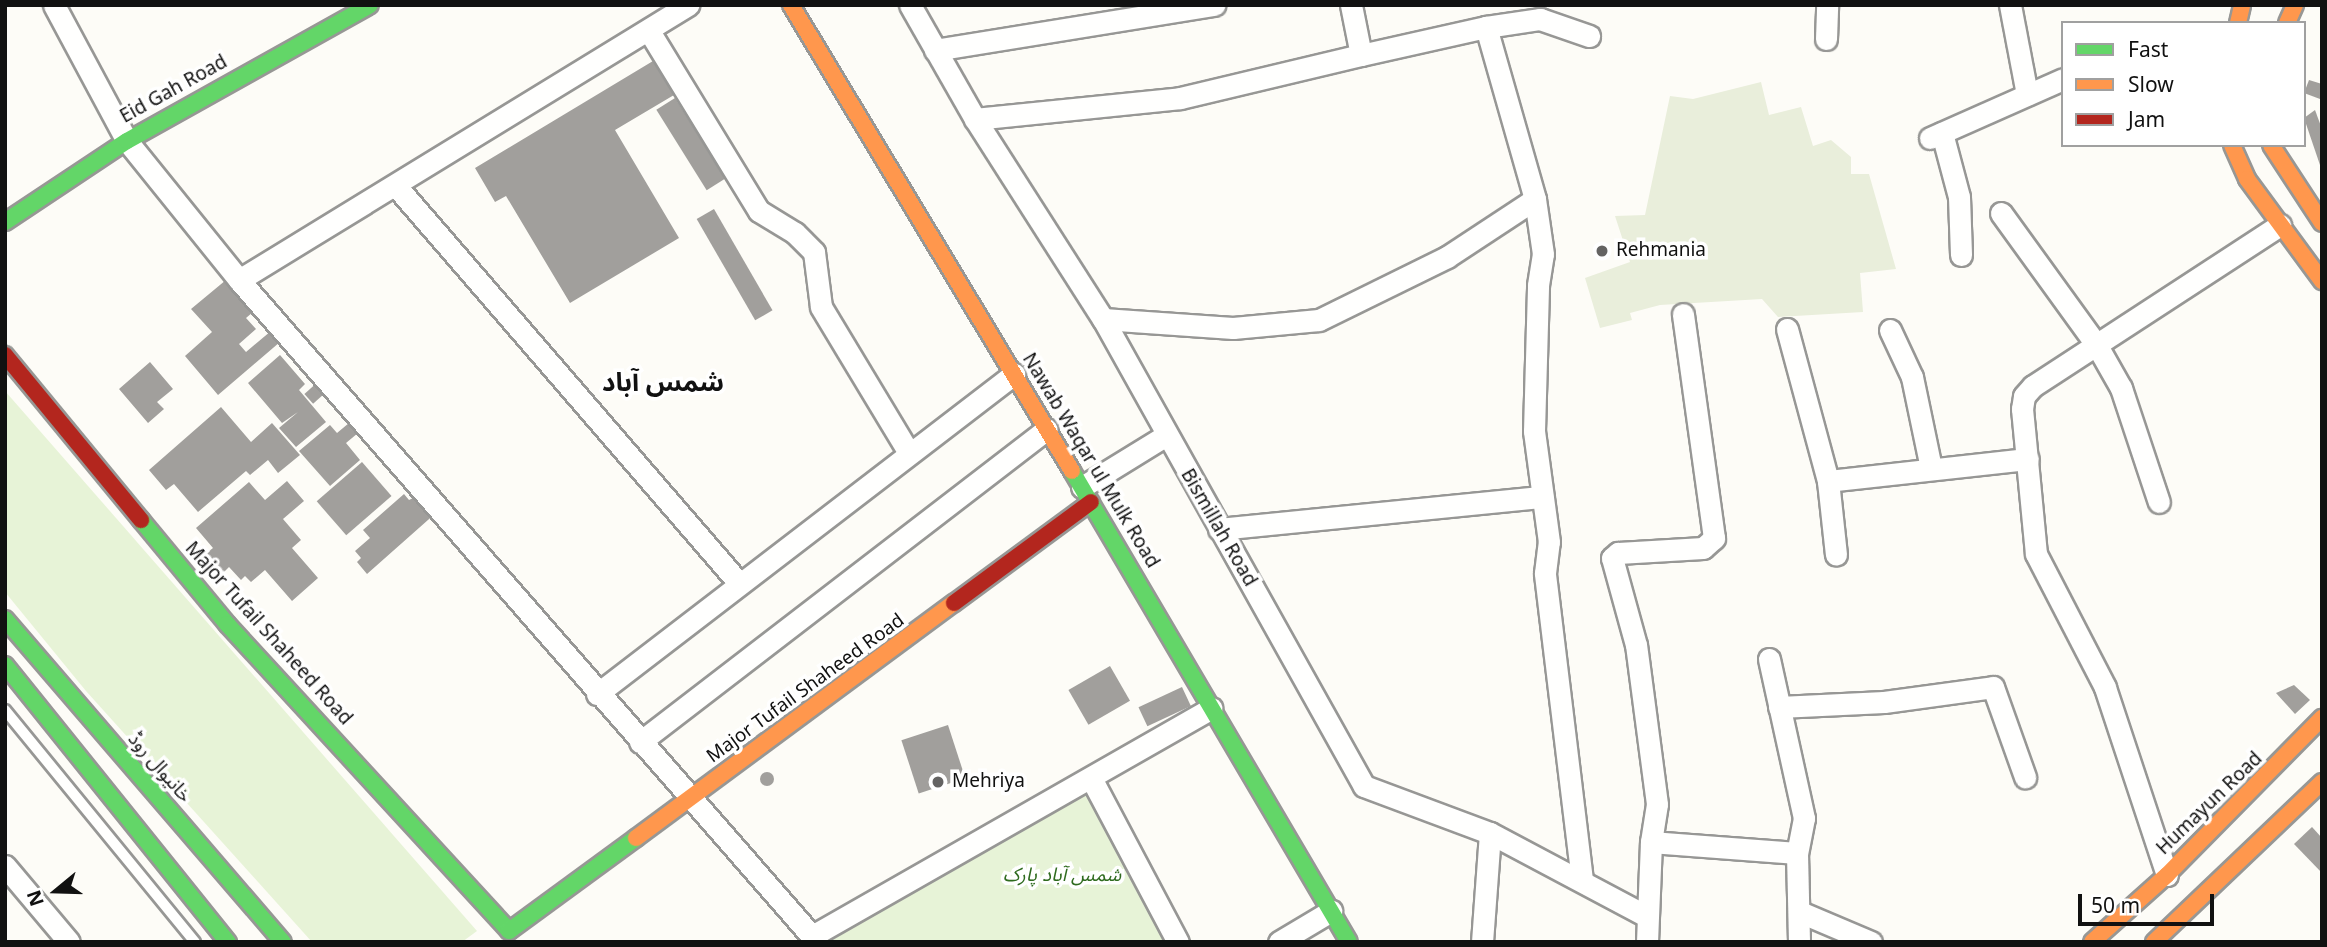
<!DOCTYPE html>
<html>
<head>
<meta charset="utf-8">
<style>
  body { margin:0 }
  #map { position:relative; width:2327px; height:947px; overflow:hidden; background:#fdfcf7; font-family:Georgia,"Noto Sans Arabic",serif }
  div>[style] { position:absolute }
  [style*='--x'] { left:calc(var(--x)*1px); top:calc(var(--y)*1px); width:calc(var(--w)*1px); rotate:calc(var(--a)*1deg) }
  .green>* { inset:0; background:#e7f3d7 }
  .cemetery>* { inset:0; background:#e9eedb }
  .building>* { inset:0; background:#a19f9c; transform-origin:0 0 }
  .round { border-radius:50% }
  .roads { filter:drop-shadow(2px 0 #979795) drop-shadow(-2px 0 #979795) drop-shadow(0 2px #979795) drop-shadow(0 -2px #979795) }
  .lane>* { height:10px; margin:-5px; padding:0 5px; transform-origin:5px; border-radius:5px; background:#fffffe }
  .street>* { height:21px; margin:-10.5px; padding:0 10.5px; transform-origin:10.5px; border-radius:10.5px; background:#fffffe }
  .fast>* { height:16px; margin:-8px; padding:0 8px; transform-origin:8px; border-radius:8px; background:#63d668 }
  .slow>* { height:16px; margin:-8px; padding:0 8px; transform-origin:8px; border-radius:8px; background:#ff974d }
  .jam>* { height:16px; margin:-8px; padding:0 8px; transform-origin:8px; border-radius:8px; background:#b3261e }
  .dots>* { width:19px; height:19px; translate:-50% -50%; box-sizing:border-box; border:4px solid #fff; border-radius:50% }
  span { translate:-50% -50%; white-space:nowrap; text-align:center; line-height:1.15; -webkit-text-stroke:7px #fff; paint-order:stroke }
  .street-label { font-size:19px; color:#111 }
  .poi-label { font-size:19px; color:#111 }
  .left { translate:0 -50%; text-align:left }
  .park-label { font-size:19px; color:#2f6b1f; font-style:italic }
  .district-label { font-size:26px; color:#111; font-weight:700 }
  .frame { position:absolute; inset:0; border:7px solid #111; pointer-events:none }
  .legend { position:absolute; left:2061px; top:21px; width:245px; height:126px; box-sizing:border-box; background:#fff; border:2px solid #a0a0a0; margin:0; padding:9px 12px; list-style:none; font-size:21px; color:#111 }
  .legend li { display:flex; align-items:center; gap:14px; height:35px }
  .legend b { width:35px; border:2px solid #a0a0a0 }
  .north { position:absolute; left:21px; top:856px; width:70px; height:70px; -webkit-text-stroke:5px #fff; paint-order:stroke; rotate:251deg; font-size:19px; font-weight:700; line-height:28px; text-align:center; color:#111 }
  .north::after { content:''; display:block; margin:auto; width:24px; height:32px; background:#111; clip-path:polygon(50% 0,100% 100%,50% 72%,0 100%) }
  .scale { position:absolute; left:2078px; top:894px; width:136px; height:32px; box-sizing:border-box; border:4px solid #111; border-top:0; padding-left:9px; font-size:21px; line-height:24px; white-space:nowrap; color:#111; -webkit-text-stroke:5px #fff; paint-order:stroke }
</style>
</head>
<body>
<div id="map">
  <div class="green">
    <i style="clip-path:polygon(5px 391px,477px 931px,462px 942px,312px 942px,86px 691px,5px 592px)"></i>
    <i style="clip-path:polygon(1089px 785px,1171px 942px,822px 942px)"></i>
  </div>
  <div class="cemetery">
    <i style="clip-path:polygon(1761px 82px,1769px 115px,1801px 107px,1813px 146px,1831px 140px,1851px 157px,1851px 174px,1869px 174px,1896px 269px,1860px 273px,1863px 312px,1778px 317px,1762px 299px,1660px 305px,1630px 313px,1632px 320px,1600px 328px,1585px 278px,1630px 262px,1615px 216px,1645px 215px,1670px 96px,1693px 99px)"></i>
  </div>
  <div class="building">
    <i style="clip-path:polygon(653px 61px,674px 95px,615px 130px,679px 238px,570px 303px,506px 196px,495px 202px,475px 168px)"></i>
    <i style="clip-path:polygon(2309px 80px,2322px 84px,2320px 99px,2304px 93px)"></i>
    <i style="left:675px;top:98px;width:95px;height:22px;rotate:58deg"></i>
    <i style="clip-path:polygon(2315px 110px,2322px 129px,2321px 168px,2304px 118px)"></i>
    <i style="left:714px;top:209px;width:117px;height:20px;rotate:60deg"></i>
    <i style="clip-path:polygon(232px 275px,259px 307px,246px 318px,256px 329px,239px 344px,246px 352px,271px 331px,280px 342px,218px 395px,185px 356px,212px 332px,191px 309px)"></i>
    <i style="clip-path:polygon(280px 355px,305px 384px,299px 390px,326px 422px,296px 447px,279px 428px,298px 412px,282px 423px,248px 383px)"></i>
    <i style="clip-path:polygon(150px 362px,173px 389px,157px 402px,164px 409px,148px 423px,119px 389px)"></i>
    <i style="left:320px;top:380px;width:13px;height:21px;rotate:48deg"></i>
    <i style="clip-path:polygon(221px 407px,251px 442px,272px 423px,300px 455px,278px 473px,268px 460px,250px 475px,246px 471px,198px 512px,174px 484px,166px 490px,149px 470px)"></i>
    <i style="clip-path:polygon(355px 418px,364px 428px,346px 443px,360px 460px,330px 486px,299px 451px,330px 425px,337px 433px)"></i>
    <i style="left:362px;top:462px;width:45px;height:60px;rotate:49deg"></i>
    <i style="clip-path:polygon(287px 481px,304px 501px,283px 519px,301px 540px,292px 548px,318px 578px,292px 601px,265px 570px,251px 582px,245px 576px,241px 580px,229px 567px,221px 575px,204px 555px,213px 548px,196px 528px,249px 482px,265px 500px)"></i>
    <i style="clip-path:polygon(404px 494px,409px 500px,421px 494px,437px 512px,367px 574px,357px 562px,361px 558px,355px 551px,370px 538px,363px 530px)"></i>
    <i style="left:1110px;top:666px;width:40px;height:48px;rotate:60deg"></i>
    <i style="clip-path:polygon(2294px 685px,2310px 700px,2295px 714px,2276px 693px)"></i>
    <i style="left:1182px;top:687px;width:21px;height:48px;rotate:65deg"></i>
    <i style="left:948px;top:725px;width:56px;height:49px;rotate:72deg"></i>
    <i class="round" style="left:760px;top:772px;width:14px;height:14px"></i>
    <i style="clip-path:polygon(2312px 827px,2322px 838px,2322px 873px,2294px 844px)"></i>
  </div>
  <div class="roads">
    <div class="lane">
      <i style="--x:5;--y:710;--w:300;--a:50.7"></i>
    </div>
    <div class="street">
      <i style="--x:54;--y:5;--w:154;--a:61.8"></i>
      <i style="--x:127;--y:141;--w:179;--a:51.1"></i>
      <i style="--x:239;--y:280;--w:879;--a:48.88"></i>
      <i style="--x:910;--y:5;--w:131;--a:60.3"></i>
      <i style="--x:975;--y:119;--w:237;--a:57.4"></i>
      <i style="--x:1103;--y:319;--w:535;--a:60.8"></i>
      <i style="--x:1364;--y:786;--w:134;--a:20.5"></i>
      <i style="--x:1490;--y:833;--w:177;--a:28"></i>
      <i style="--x:1351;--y:5;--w:51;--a:78.7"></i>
      <i style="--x:1361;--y:55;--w:128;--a:-12.6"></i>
      <i style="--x:2010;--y:5;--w:91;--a:79.2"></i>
      <i style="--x:649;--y:31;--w:211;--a:58.6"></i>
      <i style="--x:759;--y:211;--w:42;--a:31.4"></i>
      <i style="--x:795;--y:233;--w:27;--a:45"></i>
      <i style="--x:814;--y:252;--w:55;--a:82.7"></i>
      <i style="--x:821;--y:307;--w:168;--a:58.9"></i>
      <i style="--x:1826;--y:39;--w:34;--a:-88"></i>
      <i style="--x:935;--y:50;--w:283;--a:-9.2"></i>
      <i style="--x:975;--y:119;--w:206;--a:-5.8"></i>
      <i style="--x:1180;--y:98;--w:186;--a:-13.4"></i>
      <i style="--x:1942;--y:133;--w:66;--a:75.1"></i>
      <i style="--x:1959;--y:197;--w:58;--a:88"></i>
      <i style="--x:1930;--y:138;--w:145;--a:-23.9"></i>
      <i style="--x:396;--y:186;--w:523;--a:49.18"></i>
      <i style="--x:2001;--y:213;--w:162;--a:54.1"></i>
      <i style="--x:2096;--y:344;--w:51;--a:60.4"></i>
      <i style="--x:2121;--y:388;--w:120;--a:71.6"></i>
      <i style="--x:239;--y:280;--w:527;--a:-31.49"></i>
      <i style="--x:1103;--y:319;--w:130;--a:4"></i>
      <i style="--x:1233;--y:328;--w:86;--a:-5.3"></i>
      <i style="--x:1319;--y:320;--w:143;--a:-26.2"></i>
      <i style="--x:1447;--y:257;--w:105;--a:-33.4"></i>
      <i style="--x:1787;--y:329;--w:157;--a:74.9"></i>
      <i style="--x:1828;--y:481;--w:74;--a:83.8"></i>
      <i style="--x:1890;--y:330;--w:52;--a:64.9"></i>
      <i style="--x:1912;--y:377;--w:93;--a:78.2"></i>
      <i style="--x:1828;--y:481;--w:201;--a:-6.3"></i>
      <i style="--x:1082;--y:487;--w:97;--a:-31.6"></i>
      <i style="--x:1219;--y:529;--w:325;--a:-5.7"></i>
      <i style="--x:1769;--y:659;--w:163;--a:77.6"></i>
      <i style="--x:1804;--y:818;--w:36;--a:101"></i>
      <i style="--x:597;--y:694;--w:526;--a:-37.5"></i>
      <i style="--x:1779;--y:707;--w:105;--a:-2.7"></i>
      <i style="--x:1884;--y:702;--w:110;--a:-7.8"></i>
      <i style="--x:1993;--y:687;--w:96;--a:70.4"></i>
      <i style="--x:640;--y:742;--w:513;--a:-37.56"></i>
      <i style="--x:1091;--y:778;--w:186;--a:62.1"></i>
      <i style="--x:1651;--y:842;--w:38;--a:-81"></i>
      <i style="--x:1657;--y:804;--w:160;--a:-97.5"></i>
      <i style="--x:1636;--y:645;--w:90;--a:-105.4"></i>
      <i style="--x:1612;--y:558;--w:8;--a:-40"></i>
      <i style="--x:1618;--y:553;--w:85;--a:-3.4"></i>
      <i style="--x:1703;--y:548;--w:15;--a:-42"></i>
      <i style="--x:1714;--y:538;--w:226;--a:-97.9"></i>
      <i style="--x:5;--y:866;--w:99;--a:49.9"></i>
      <i style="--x:2167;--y:875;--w:198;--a:-108.3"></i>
      <i style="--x:2105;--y:687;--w:150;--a:-117.4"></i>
      <i style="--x:2036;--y:554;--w:146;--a:-95.5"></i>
      <i style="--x:2022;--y:409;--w:13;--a:-81"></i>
      <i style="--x:2024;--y:396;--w:13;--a:-48"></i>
      <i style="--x:2033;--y:386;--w:295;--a:-33.1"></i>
      <i style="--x:1582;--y:880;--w:309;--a:-96.9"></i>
      <i style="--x:1545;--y:573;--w:31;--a:-83"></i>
      <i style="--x:1549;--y:542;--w:112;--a:-97.7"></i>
      <i style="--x:1534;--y:431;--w:146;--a:-88.4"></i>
      <i style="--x:1538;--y:285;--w:31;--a:-81"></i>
      <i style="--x:1543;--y:254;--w:56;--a:-98.3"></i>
      <i style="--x:1535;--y:199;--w:179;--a:-105.9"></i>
      <i style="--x:1486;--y:27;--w:55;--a:-8.4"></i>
      <i style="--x:1540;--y:19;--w:52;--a:19.1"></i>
      <i style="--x:1800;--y:912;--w:77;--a:22.9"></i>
      <i style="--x:812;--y:936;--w:460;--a:-29.7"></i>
      <i style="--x:1279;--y:942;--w:61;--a:-30.8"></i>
      <i style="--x:1482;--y:942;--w:109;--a:-85.8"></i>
      <i style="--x:1647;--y:942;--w:100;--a:-87.7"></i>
      <i style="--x:1651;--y:842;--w:146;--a:4.3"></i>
      <i style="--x:1797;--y:853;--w:89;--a:88.7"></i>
    </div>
    <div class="fast">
      <i style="--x:5;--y:222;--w:146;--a:-33.6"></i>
      <i style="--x:127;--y:141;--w:278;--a:-29.2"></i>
      <i style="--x:1072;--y:471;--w:546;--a:59.54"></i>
      <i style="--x:141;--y:520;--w:135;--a:50.4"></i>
      <i style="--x:227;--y:624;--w:417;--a:47.4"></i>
      <i style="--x:509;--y:931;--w:157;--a:-36.2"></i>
      <i style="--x:5;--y:619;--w:426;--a:49.3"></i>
      <i style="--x:5;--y:665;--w:356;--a:51.2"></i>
    </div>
    <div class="slow">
      <i style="--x:791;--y:5;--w:544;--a:58.91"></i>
      <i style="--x:2238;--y:23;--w:18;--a:-77"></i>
      <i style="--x:2287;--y:23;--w:20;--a:-66"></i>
      <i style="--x:2232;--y:145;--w:37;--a:66"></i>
      <i style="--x:2247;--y:179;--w:127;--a:53.7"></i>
      <i style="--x:2271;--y:145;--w:93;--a:56.8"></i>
      <i style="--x:636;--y:838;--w:395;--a:-36.5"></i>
      <i style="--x:2092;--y:942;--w:101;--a:-41.8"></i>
      <i style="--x:2167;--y:875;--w:221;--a:-45.4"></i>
      <i style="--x:2154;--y:942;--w:232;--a:-43.6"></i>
    </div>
    <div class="jam">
      <i style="--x:5;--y:355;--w:214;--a:50.5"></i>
      <i style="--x:954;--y:603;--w:170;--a:-36.4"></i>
    </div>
  </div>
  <div class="dots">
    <i style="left:1602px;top:251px;background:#646362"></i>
    <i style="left:938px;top:782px;background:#646362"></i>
  </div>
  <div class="street-label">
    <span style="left:174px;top:90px;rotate:-29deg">Eid Gah Road</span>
    <span style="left:1090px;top:461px;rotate:59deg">Nawab Waqar ul Mulk Road</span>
    <span style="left:1218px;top:528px;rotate:60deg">Bismillah Road</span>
    <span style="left:268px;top:634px;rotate:48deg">Major Tufail Shaheed Road</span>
    <span style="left:806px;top:689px;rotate:-36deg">Major Tufail Shaheed Road</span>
    <span style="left:159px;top:768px;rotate:49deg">خانیوال روڈ</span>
    <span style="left:2210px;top:804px;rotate:-44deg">Humayun Road</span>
  </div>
  <div class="poi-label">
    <span class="left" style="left:1616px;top:251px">Rehmania</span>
    <span class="left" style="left:952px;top:782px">Mehriya</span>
  </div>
  <div class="park-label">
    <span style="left:1062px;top:876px">شمس آباد پارک</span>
  </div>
  <div class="district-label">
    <span style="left:663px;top:383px">شمس آباد</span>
  </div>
  <div class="frame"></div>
  <ul class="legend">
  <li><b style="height:9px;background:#63d668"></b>Fast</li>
  <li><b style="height:9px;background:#ff974d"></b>Slow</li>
  <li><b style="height:9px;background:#b3261e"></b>Jam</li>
  </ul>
  <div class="north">N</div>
  <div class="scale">50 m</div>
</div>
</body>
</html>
